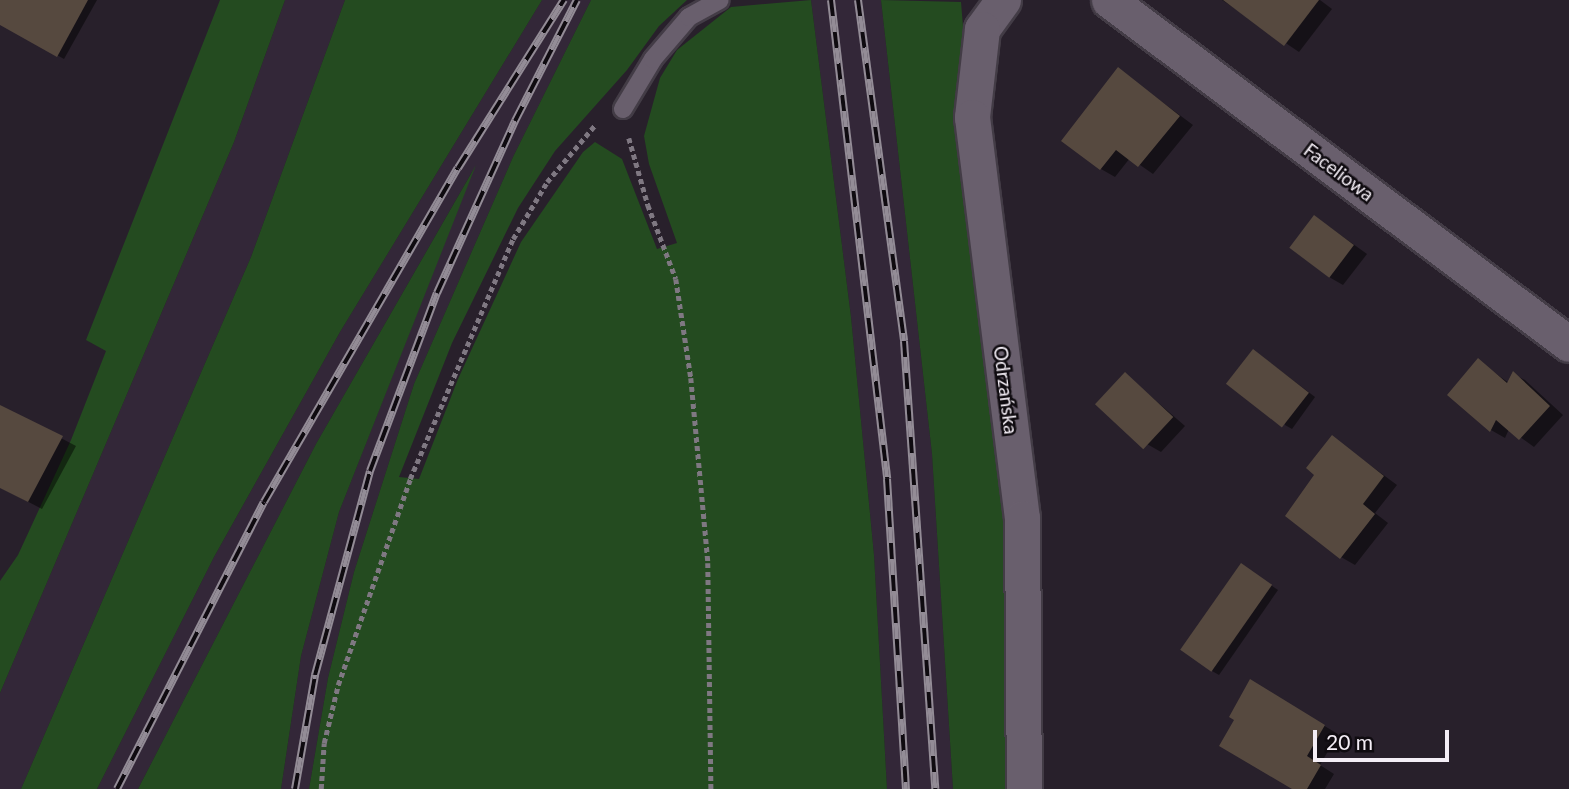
<!DOCTYPE html>
<html>
<head>
<meta charset="utf-8">
<style>
  body { margin:0 }
  #map { position:relative; width:1569px; height:789px; overflow:hidden; background:#28202b; font-family:Lato,sans-serif }
  div>[style] { position:absolute }
  [style*='--x'] { left:calc(var(--x)*1px); top:calc(var(--y)*1px); width:calc(var(--w)*1px); rotate:calc(var(--a)*1deg) }
  .built>* { inset:0; background:#332738 }
  .green>* { inset:0; background:#244b20 }
  .shadow>* { inset:0; background:#0007 }
  .building>* { inset:0; background:#56493f; transform-origin:0 0 }
  .path>* { height:4.5px; margin-top:-2.25px; transform-origin:0; background:repeating-linear-gradient(90deg,#7f7882 0 5px,transparent 0 8.5px) }
  .roads { filter:drop-shadow(2px 0 #433c46) drop-shadow(-2px 0 #433c46) drop-shadow(0 2px #433c46) drop-shadow(0 -2px #433c46) }
  .service>* { height:18px; margin:-9px; padding:0 9px; transform-origin:9px; border-radius:9px; background:#695f6d }
  .minor>* { height:35px; margin:-17.5px; padding:0 17.5px; transform-origin:17.5px; border-radius:17.5px; background:#695f6d }
  .rail>* { height:8px; margin-top:-4px; transform-origin:0; background:repeating-linear-gradient(90deg,#0f0b10 0 16px,#938c96 0 32px); box-sizing:border-box; border-block:2px solid #938c96 }
  span { translate:-50% -50%; white-space:nowrap; text-align:center; line-height:1.15; -webkit-text-stroke:5px #0f0b10; paint-order:stroke }
  .street-label { font-size:19px; color:#f4eef6 }
  .scale { position:absolute; left:1313px; top:730px; width:136px; height:32px; box-sizing:border-box; border:4px solid #f4eef6; border-top:0; padding-left:9px; font-size:21px; line-height:24px; white-space:nowrap; color:#f4eef6; -webkit-text-stroke:5px #0f0b10; paint-order:stroke }
</style>
</head>
<body>
<div id="map">
  <div class="built">
    <i style="clip-path:polygon(285px 0,345px 0,251px 257px,21px 789px,0 789px,0 693px,234px 142px)"></i>
    <i style="clip-path:polygon(542px 0,591px 0,513px 157px,414px 384px,354px 572px,328px 678px,309px 789px,281px 789px,301px 656px,339px 512px,473px 170px,316px 444px,138px 789px,97px 789px,214px 557px,340px 332px)"></i>
    <i style="clip-path:polygon(811px 0,881px 0,932px 454px,953px 789px,887px 789px,874px 555px,851px 317px)"></i>
  </div>
  <div class="green">
    <i style="clip-path:polygon(220px 0,285px 0,234px 142px,0 693px,0 581px,18px 555px,71px 440px,106px 351px,86px 340px)"></i>
    <i style="clip-path:polygon(345px 0,542px 0,340px 332px,214px 557px,97px 789px,21px 789px,251px 257px)"></i>
    <i style="clip-path:polygon(591px 0,687px 0,659px 26px,627px 70px,555px 151px,518px 208px,452px 343px,399px 477px,419px 479px,458px 379px,521px 242px,583px 152px,595px 142px,622px 159px,657px 249px,677px 243px,649px 164px,644px 136px,660px 78px,677px 50px,731px 7px,811px 0,851px 317px,874px 555px,887px 789px,309px 789px,328px 678px,354px 572px,414px 384px,513px 157px)"></i>
    <i style="clip-path:polygon(881px 0,961px 2px,1003px 514px,1014px 789px,953px 789px,932px 454px)"></i>
    <i style="clip-path:polygon(476px 165px,339px 512px,301px 656px,281px 789px,138px 789px,316px 444px)"></i>
  </div>
  <div class="shadow">
    <i style="clip-path:polygon(9px 0,97px 0,64px 59px,0 23px)"></i>
    <i style="clip-path:polygon(1222px 0,1320px 0,1332px 9px,1299px 52px)"></i>
    <i style="clip-path:polygon(1119px 70px,1193px 125px,1153px 174px,1130px 158px,1115px 177px,1101px 169px)"></i>
    <i style="clip-path:polygon(1328px 226px,1367px 254px,1343px 285px,1329px 277px)"></i>
    <i style="clip-path:polygon(1260px 355px,1315px 397px,1292px 429px,1285px 425px)"></i>
    <i style="clip-path:polygon(1478px 361px,1509px 383px,1513px 374px,1525px 380px,1556px 413px,1526px 381px,1563px 415px,1534px 447px,1509px 429px,1505px 438px,1491px 430px,1450px 395px)"></i>
    <i style="clip-path:polygon(1125px 374px,1185px 426px,1161px 452px,1147px 444px)"></i>
    <i style="clip-path:polygon(0 406px,76px 446px,42px 509px,0 487px)"></i>
    <i style="clip-path:polygon(1332px 437px,1397px 485px,1375px 513px,1388px 523px,1355px 565px,1341px 557px,1317px 474px)"></i>
    <i style="clip-path:polygon(1248px 569px,1278px 590px,1219px 675px,1212px 671px)"></i>
    <i style="clip-path:polygon(1250px 682px,1338px 734px,1320px 765px,1334px 774px,1325px 789px,1295px 789px,1236px 719px)"></i>
  </div>
  <div class="building">
    <i style="clip-path:polygon(0 0,88px 0,57px 57px,0 25px)"></i>
    <i style="clip-path:polygon(1223px 0,1319px 0,1284px 46px)"></i>
    <i style="clip-path:polygon(1118px 67px,1180px 116px,1138px 167px,1116px 150px,1100px 170px,1061px 141px)"></i>
    <i style="left:1314px;top:215px;width:50px;height:41px;rotate:37deg"></i>
    <i style="left:1253px;top:349px;width:71px;height:44px;rotate:38deg"></i>
    <i style="clip-path:polygon(1478px 358px,1507px 383px,1513px 371px,1550px 406px,1519px 440px,1496px 420px,1490px 432px,1447px 395px)"></i>
    <i style="left:1125px;top:372px;width:66px;height:44px;rotate:43deg"></i>
    <i style="clip-path:polygon(0 405px,63px 436px,28px 502px,0 488px)"></i>
    <i style="clip-path:polygon(1332px 435px,1384px 476px,1363px 504px,1375px 514px,1340px 559px,1285px 516px,1314px 475px,1306px 468px)"></i>
    <i style="left:1241px;top:563px;width:38px;height:106px;rotate:35deg"></i>
    <i style="clip-path:polygon(1250px 679px,1325px 725px,1307px 756px,1321px 765px,1307px 789px,1292px 789px,1219px 746px,1234px 720px,1229px 717px)"></i>
  </div>
  <div class="path">
    <i style="--x:629;--y:138;--w:70;--a:74.2"></i>
    <i style="--x:648;--y:205;--w:79;--a:69.3"></i>
    <i style="--x:676;--y:279;--w:100;--a:81.4"></i>
    <i style="--x:691;--y:378;--w:186;--a:84.7"></i>
    <i style="--x:708;--y:563;--w:226;--a:89.2"></i>
    <i style="--x:321;--y:789;--w:46;--a:-86.3"></i>
    <i style="--x:324;--y:743;--w:60;--a:-76.4"></i>
    <i style="--x:338;--y:685;--w:218;--a:-70.7"></i>
    <i style="--x:410;--y:479;--w:261;--a:-66.8"></i>
    <i style="--x:513;--y:239;--w:66;--a:-59.2"></i>
    <i style="--x:547;--y:182;--w:75;--a:-49.9"></i>
  </div>
  <div class="roads">
    <div class="service">
      <i style="--x:623;--y:109;--w:58;--a:-59"></i>
      <i style="--x:653;--y:59;--w:55;--a:-49.4"></i>
      <i style="--x:689;--y:17;--w:35;--a:-29"></i>
    </div>
    <div class="minor">
      <i style="--x:1003;--y:0;--w:36;--a:126"></i>
      <i style="--x:982;--y:29;--w:89;--a:96.5"></i>
      <i style="--x:972;--y:117;--w:404;--a:82.9"></i>
      <i style="--x:1022;--y:518;--w:271;--a:89.6"></i>
      <i style="--x:1109;--y:0;--w:574;--a:36.79"></i>
    </div>
  </div>
  <div class="rail">
    <i style="--x:831;--y:0;--w:482;--a:83.3"></i>
    <i style="--x:887;--y:479;--w:311;--a:86.5"></i>
    <i style="--x:858;--y:0;--w:344;--a:82.3"></i>
    <i style="--x:904;--y:341;--w:449;--a:86"></i>
    <i style="--x:117;--y:789;--w:322;--a:-62.9"></i>
    <i style="--x:264;--y:502;--w:386;--a:-59.9"></i>
    <i style="--x:458;--y:168;--w:199;--a:-57.8"></i>
    <i style="--x:295;--y:789;--w:116;--a:-80"></i>
    <i style="--x:315;--y:675;--w:211;--a:-74.9"></i>
    <i style="--x:370;--y:471;--w:190;--a:-69.4"></i>
    <i style="--x:437;--y:293;--w:189;--a:-65.6"></i>
    <i style="--x:515;--y:121;--w:136;--a:-62.9"></i>
  </div>
  <div class="street-label">
    <span style="left:1339px;top:172px;rotate:37deg">Faceliowa</span>
    <span style="left:1006px;top:390px;rotate:83deg">Odrzańska</span>
  </div>
  <div class="scale">20 m</div>
</div>
</body>
</html>
